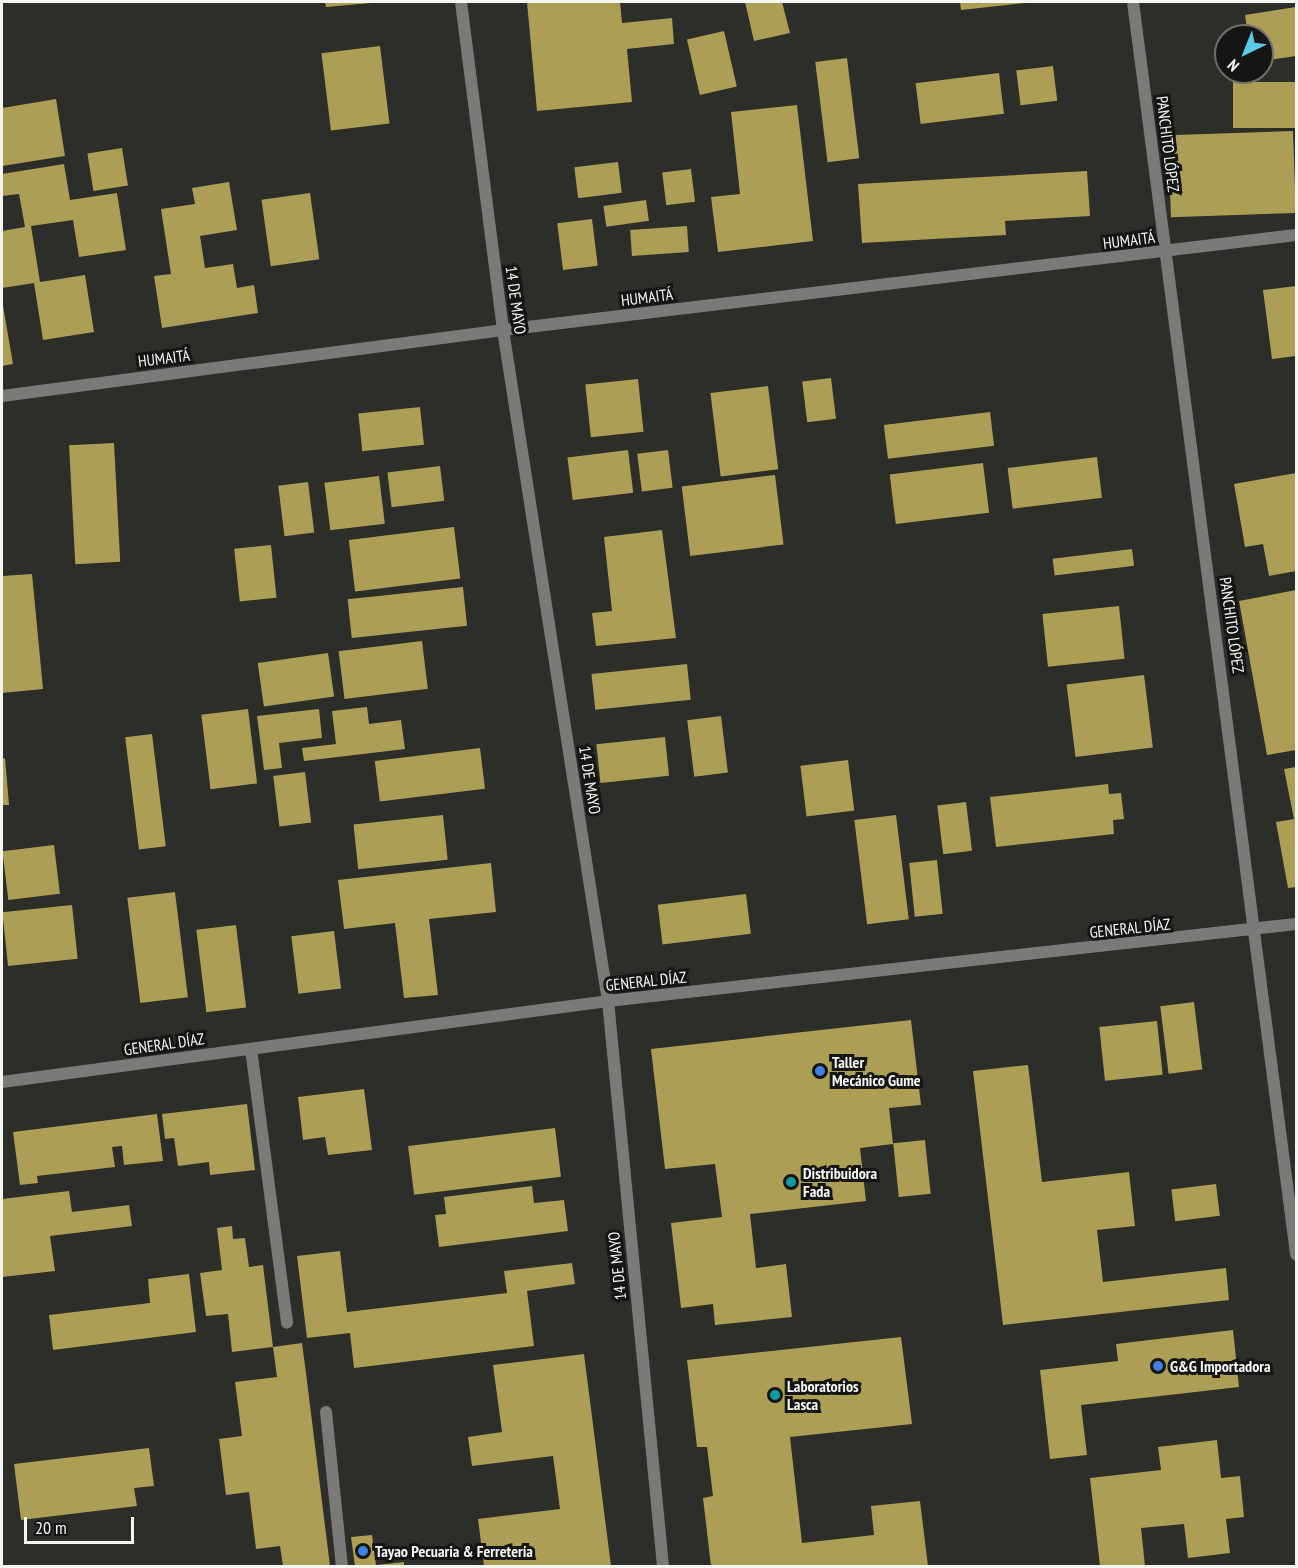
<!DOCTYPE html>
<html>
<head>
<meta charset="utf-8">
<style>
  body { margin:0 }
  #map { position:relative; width:1298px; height:1568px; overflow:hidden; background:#2d2d29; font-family:"PT Sans Narrow",sans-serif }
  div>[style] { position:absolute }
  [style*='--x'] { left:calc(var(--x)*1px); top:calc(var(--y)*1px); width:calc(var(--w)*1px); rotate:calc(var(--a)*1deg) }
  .building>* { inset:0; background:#ac9e55; transform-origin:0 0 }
  .service>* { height:12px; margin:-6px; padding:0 6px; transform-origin:6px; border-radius:6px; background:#7b7a79 }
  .minor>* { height:12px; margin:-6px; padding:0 6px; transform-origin:6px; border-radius:6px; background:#7b7a79 }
  .dots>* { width:16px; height:16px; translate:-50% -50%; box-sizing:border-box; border:3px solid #151513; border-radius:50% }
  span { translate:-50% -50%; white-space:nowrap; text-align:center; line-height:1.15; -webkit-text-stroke:6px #151513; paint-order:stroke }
  .street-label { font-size:16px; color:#f5f5f2 }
  .poi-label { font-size:16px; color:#f5f5f2; font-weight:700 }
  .left { translate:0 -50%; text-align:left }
  .frame { position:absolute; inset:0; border:3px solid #f5f5f2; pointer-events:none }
  .north { position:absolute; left:1214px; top:24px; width:60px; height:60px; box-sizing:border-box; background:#151513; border:2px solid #6f6f6c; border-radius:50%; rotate:223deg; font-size:16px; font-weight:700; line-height:24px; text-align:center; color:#f5f5f2 }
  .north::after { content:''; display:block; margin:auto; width:21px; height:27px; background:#5bc8e7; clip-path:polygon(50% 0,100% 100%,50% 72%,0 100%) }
  .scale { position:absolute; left:24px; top:1517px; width:110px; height:27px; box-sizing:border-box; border:3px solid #f5f5f2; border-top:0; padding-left:8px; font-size:18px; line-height:21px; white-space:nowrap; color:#f5f5f2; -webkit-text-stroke:4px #151513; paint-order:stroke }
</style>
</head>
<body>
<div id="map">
  <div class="building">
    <i style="clip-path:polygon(325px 2px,371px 2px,371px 3px,326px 7px)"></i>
    <i style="clip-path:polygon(527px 2px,620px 2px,622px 23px,672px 18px,674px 44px,627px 49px,632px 102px,537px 111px)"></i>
    <i style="clip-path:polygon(745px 2px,782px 2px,790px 33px,754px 41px)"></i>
    <i style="clip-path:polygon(960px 2px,1025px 2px,1025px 3px,961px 10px)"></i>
    <i style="clip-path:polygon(1296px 7px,1296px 56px,1262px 61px,1262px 36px,1248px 36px,1245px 15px)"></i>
    <i style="left:724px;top:31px;width:57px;height:38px;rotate:77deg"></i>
    <i style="left:380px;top:46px;width:78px;height:59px;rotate:83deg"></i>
    <i style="left:847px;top:58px;width:101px;height:32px;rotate:83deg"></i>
    <i style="left:1053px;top:66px;width:35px;height:37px;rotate:83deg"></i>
    <i style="left:999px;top:73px;width:41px;height:84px;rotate:83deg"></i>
    <i style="left:1296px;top:82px;width:46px;height:63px;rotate:90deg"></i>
    <i style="clip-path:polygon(56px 99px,65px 156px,2px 166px,2px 108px)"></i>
    <i style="clip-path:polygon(797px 105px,813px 241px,718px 252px,711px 197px,740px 194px,731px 112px)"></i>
    <i style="left:1293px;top:131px;width:82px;height:125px;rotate:88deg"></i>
    <i style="left:122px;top:148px;width:38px;height:35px;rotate:81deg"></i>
    <i style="left:618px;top:162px;width:31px;height:44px;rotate:83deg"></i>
    <i style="clip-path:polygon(64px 164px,70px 200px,117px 193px,126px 250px,79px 257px,73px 220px,31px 226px,40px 282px,85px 275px,94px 332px,43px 340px,34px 283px,2px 288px,2px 231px,25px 227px,19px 194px,2px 196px,2px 174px)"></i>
    <i style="left:691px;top:169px;width:33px;height:29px;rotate:83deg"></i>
    <i style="clip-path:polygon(1087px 171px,1090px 216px,1005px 221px,1006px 235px,862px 243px,858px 184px)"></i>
    <i style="clip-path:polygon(229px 182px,237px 230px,200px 236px,205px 268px,233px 264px,237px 288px,254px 285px,258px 313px,162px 328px,154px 276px,171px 274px,161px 209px,195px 204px,192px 188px)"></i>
    <i style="left:310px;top:193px;width:67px;height:49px;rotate:82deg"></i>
    <i style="left:646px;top:200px;width:21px;height:43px;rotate:82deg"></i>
    <i style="left:592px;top:219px;width:47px;height:35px;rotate:83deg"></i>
    <i style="left:687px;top:226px;width:26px;height:57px;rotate:86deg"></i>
    <i style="clip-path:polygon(1296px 286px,1296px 356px,1272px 359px,1263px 290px)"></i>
    <i style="clip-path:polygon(2px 300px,13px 364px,2px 366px)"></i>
    <i style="left:831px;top:378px;width:41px;height:29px;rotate:83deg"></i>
    <i style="left:638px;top:379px;width:53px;height:53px;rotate:84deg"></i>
    <i style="left:768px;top:386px;width:84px;height:58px;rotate:83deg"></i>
    <i style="left:420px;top:407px;width:38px;height:62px;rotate:84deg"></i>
    <i style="left:990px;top:412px;width:34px;height:107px;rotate:83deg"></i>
    <i style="left:114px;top:443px;width:119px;height:45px;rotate:87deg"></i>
    <i style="left:628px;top:450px;width:43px;height:61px;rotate:83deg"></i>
    <i style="left:668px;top:450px;width:38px;height:31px;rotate:83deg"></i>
    <i style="left:1097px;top:457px;width:41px;height:90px;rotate:83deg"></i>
    <i style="left:983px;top:463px;width:50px;height:94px;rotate:83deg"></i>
    <i style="left:440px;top:466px;width:35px;height:53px;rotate:83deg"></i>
    <i style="clip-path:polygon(1296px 473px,1296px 571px,1269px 576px,1263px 544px,1245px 547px,1234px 484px)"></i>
    <i style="left:775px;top:475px;width:70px;height:94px;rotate:83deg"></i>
    <i style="left:379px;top:476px;width:48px;height:55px;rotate:83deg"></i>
    <i style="left:308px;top:482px;width:51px;height:30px;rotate:83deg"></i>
    <i style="left:454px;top:527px;width:52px;height:106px;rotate:83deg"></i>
    <i style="clip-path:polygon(662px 530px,676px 638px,596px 646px,592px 613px,612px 611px,604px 537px)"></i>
    <i style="left:271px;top:545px;width:53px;height:37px;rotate:84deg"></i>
    <i style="left:1132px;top:549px;width:17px;height:80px;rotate:83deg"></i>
    <i style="clip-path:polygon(32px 574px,43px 689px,2px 693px,2px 576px)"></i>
    <i style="left:463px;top:587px;width:39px;height:116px;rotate:84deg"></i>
    <i style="clip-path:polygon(1296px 590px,1296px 750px,1267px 755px,1239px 601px)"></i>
    <i style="left:1119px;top:606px;width:53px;height:77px;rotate:84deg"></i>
    <i style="left:422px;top:641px;width:48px;height:84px;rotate:83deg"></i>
    <i style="left:328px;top:653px;width:44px;height:71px;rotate:82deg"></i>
    <i style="left:687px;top:664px;width:36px;height:96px;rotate:84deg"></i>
    <i style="left:1144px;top:675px;width:73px;height:78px;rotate:83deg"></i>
    <i style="clip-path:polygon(367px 707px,369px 724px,401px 720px,405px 749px,304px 761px,302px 748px,336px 744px,332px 711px)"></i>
    <i style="left:248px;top:709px;width:75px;height:47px;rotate:83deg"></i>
    <i style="clip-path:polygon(319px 709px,322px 738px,279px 743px,282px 768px,264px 770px,257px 716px)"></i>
    <i style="left:721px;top:716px;width:57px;height:34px;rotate:83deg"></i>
    <i style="left:152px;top:734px;width:113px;height:27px;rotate:83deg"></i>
    <i style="left:665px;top:737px;width:39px;height:69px;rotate:84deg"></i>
    <i style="left:480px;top:748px;width:41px;height:106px;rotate:83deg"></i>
    <i style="clip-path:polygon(5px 758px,9px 805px,2px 805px,2px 759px)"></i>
    <i style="left:848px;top:760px;width:51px;height:48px;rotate:83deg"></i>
    <i style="clip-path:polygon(1296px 767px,1296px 887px,1288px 888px,1276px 822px,1294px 819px,1284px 769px)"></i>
    <i style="left:305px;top:772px;width:51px;height:32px;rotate:83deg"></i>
    <i style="clip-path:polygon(1108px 784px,1109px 794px,1121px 793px,1124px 819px,1113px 820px,1114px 834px,996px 847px,990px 797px)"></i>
    <i style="left:966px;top:802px;width:49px;height:29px;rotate:83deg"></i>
    <i style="left:443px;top:815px;width:45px;height:90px;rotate:84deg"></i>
    <i style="left:896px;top:815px;width:105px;height:42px;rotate:83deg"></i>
    <i style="left:54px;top:845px;width:49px;height:52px;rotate:83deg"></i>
    <i style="left:937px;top:860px;width:54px;height:28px;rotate:84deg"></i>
    <i style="clip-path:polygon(491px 863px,496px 912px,429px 919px,438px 995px,404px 998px,395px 923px,344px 929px,338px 880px)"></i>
    <i style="left:175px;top:892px;width:106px;height:48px;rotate:83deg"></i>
    <i style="left:746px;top:894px;width:40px;height:89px;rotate:83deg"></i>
    <i style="left:72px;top:905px;width:54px;height:70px;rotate:84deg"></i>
    <i style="left:236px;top:925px;width:83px;height:40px;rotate:83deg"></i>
    <i style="left:334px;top:931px;width:58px;height:43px;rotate:83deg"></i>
    <i style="left:1194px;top:1002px;width:68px;height:34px;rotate:83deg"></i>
    <i style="clip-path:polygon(911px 1020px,921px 1105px,889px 1108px,893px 1144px,860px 1148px,866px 1201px,750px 1214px,756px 1268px,786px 1264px,792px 1317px,715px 1325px,713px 1304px,681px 1308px,671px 1223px,722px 1217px,715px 1164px,665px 1169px,651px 1049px)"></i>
    <i style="left:1157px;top:1021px;width:54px;height:58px;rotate:84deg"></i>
    <i style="clip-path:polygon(1028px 1065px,1042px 1182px,1129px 1172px,1135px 1226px,1097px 1230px,1103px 1282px,1226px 1268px,1229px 1300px,1003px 1325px,973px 1071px)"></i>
    <i style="clip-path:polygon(364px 1089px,372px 1150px,328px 1155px,325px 1137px,303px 1140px,298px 1097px)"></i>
    <i style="clip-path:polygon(247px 1104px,255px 1170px,210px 1175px,209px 1162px,178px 1166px,174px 1138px,165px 1139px,162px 1114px)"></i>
    <i style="clip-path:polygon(157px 1114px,163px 1161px,124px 1165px,122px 1146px,112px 1147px,115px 1167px,37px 1176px,38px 1183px,20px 1185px,13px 1132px)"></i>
    <i style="left:555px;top:1128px;width:49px;height:148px;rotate:83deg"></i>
    <i style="left:925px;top:1140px;width:54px;height:32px;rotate:84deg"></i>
    <i style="left:1216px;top:1184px;width:32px;height:45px;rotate:83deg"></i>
    <i style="clip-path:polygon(532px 1186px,534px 1203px,564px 1200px,568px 1231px,439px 1247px,435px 1215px,446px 1214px,444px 1197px)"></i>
    <i style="clip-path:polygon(69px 1191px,72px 1212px,129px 1205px,132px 1226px,50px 1236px,55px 1271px,2px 1277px,2px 1199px)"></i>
    <i style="clip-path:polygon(232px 1226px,233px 1239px,245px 1238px,249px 1267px,263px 1265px,273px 1347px,232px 1352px,228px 1314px,206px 1316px,200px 1273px,222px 1270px,217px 1228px)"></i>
    <i style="clip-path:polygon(340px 1251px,347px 1312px,507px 1293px,504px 1271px,572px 1263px,575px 1284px,527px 1291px,534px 1346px,354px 1368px,350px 1333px,307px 1338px,297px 1256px)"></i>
    <i style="clip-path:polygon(189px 1274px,196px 1332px,53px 1350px,49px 1315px,150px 1303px,148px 1279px)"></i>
    <i style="clip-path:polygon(1233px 1330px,1239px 1387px,1081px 1405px,1087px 1455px,1050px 1459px,1040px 1370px,1118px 1361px,1116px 1344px)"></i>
    <i style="clip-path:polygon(901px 1337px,912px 1424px,790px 1437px,802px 1543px,874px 1535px,871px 1506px,920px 1501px,928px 1566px,711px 1566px,703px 1498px,713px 1496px,707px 1447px,697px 1447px,687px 1360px)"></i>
    <i style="clip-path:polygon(302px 1343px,306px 1373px,330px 1566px,283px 1566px,280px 1546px,256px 1549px,249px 1492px,226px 1495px,219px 1439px,242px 1436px,235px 1382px,277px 1377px,273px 1347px)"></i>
    <i style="clip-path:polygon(584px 1354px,611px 1566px,484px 1566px,478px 1519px,560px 1509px,553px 1456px,472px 1466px,468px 1437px,502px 1432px,493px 1365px)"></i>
    <i style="clip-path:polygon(1217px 1440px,1221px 1478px,1240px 1476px,1244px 1517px,1226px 1519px,1230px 1553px,1188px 1558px,1184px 1524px,1141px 1528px,1145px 1566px,1100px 1566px,1090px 1478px,1161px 1470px,1158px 1447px)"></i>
    <i style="clip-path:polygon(149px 1448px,154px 1486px,134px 1488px,137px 1506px,21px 1520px,14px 1464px)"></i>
    <i style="clip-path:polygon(372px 1535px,376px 1565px,404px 1562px,404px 1566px,355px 1566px,351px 1537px)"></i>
  </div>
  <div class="service">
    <i style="--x:251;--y:1049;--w:276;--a:82.5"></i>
    <i style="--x:326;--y:1412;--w:155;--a:84.1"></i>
  </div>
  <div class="minor">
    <i style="--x:461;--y:2;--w:331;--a:82.7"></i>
    <i style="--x:503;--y:330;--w:679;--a:81.11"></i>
    <i style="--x:608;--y:1001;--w:568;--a:84.44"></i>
    <i style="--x:1133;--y:2;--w:1263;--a:82.58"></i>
    <i style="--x:2;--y:396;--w:505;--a:-7.5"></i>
    <i style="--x:503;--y:330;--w:799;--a:-6.83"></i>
    <i style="--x:2;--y:1082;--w:611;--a:-7.61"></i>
    <i style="--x:608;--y:1001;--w:692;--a:-6.39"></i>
  </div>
  <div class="dots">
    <i style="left:820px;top:1071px;background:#3f7fe0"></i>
    <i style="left:791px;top:1182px;background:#0f9aa8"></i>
    <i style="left:1158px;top:1366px;background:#3f7fe0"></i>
    <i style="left:775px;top:1395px;background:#0f9aa8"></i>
    <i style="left:363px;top:1551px;background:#3f7fe0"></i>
  </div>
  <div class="street-label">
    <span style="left:1168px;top:144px;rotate:83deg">PANCHITO LÓPEZ</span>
    <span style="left:1129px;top:240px;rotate:-7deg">HUMAITÁ</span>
    <span style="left:647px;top:297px;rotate:-7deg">HUMAITÁ</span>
    <span style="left:516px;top:300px;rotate:82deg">14 DE MAYO</span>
    <span style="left:164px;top:358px;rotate:-7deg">HUMAITÁ</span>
    <span style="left:1232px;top:625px;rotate:82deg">PANCHITO LÓPEZ</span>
    <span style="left:590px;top:780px;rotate:81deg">14 DE MAYO</span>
    <span style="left:1130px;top:928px;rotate:-6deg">GENERAL DÍAZ</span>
    <span style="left:646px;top:981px;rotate:-6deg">GENERAL DÍAZ</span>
    <span style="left:164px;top:1044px;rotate:-8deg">GENERAL DÍAZ</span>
    <span style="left:617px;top:1266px;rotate:-96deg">14 DE MAYO</span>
  </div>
  <div class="poi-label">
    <span class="left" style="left:832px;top:1071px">Taller<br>Mecánico Gume</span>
    <span class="left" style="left:803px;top:1182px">Distribuidora<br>Fada</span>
    <span class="left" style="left:1170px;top:1366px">G&amp;G Importadora</span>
    <span class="left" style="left:787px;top:1395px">Laboratorios<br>Lasca</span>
    <span class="left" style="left:375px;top:1551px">Tayao Pecuaria &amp; Ferretería</span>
  </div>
  <div class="frame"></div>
  <div class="north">N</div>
  <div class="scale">20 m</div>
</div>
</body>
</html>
